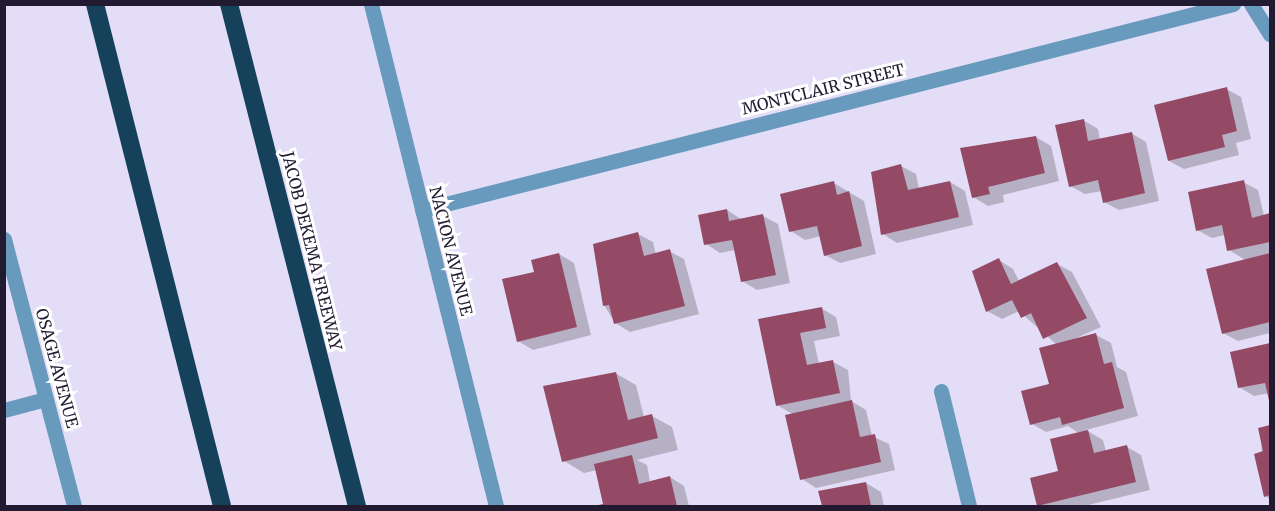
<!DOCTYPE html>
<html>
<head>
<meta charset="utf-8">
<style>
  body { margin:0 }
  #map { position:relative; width:1275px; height:511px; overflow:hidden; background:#e4ddf7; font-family:Merriweather,serif }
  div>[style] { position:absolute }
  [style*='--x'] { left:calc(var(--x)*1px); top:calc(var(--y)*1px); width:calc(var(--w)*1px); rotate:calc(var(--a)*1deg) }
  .shadow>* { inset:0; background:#0003 }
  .building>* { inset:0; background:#944a65 }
  .minor>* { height:15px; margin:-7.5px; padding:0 7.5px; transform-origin:7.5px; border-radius:7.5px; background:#679abc }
  .highway>* { height:18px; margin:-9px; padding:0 9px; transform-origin:9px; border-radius:9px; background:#15415b }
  span { translate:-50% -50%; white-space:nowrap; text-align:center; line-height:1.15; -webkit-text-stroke:6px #fff; paint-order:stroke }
  .street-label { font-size:16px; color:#221a31 }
  .frame { position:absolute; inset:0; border:6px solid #221a31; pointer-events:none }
</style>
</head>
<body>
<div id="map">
  <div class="shadow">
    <i style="clip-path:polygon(1226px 89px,1241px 97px,1251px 139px,1236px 143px,1239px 155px,1184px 169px,1169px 161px)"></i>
    <i style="clip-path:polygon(1083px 120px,1098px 129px,1100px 140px,1131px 133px,1146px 142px,1159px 201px,1119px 210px,1104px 202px,1102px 191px,1085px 194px,1070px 186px)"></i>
    <i style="clip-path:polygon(1036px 137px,1051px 146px,1059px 181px,1003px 195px,1004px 202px,988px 206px,973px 197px)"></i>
    <i style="clip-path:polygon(901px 166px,916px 174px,919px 189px,950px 182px,965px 191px,973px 225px,897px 243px,883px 234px)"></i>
    <i style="clip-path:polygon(1243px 182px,1258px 190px,1264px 216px,1270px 215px,1270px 333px,1238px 341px,1223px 333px,1247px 261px,1229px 250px,1225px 235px,1212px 238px,1197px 230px)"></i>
    <i style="clip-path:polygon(834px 183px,864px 201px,876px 254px,840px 263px,825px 255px,821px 236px,805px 240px,791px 231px)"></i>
    <i style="clip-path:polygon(727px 210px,741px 219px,763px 216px,778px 224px,790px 283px,757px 290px,742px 281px,735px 250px,720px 253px,706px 244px)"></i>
    <i style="clip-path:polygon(638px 234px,653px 242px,656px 255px,669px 251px,684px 259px,699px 314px,630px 332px,615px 323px,604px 305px)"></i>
    <i style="clip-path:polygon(559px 254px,574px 263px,591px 335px,533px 350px,518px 341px,536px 273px)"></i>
    <i style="clip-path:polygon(999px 260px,1013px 269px,1019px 281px,1057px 264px,1072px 272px,1101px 327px,1074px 339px,1096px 335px,1111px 343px,1117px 367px,1126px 372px,1138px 416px,1086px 430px,1103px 440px,1106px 452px,1127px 447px,1141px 455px,1150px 490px,1084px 506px,1038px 506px,1032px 479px,1060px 472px,1080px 434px,1068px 426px,1046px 432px,1032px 424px,1051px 385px,1057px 345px,1019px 311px,1002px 319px,987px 311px)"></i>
    <i style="clip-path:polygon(821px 308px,836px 317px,840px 336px,814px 341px,819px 364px,833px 362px,848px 370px,851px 401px,866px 410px,872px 436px,889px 444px,895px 470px,816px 488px,802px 479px,794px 415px,777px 405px,760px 320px)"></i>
    <i style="clip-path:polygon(1270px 345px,1270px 402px,1269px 393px,1254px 396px,1239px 387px,1231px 353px)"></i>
    <i style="clip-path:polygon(615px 373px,636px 385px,644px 417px,652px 416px,672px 427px,678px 450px,637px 460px,647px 465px,650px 482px,670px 477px,684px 486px,689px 506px,597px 506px,605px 505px,597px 470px,584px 473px,564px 461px)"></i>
    <i style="clip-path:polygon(1270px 426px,1270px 499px,1265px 496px,1260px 429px)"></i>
    <i style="clip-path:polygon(866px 483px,881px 492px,884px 506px,823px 506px,820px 492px)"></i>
  </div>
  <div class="building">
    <i style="clip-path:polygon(1227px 87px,1237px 131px,1222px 135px,1225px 147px,1168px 161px,1154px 105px)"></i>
    <i style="clip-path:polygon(1084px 119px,1088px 141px,1132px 132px,1145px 193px,1103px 203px,1098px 180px,1069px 187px,1055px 125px)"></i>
    <i style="clip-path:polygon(1036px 136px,1045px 173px,988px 187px,990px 194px,972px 198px,960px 148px)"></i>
    <i style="clip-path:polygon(901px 164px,908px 190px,950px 181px,959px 217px,881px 235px,871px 172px)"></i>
    <i style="clip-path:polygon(1244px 180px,1252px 218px,1270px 213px,1270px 242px,1227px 251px,1222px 225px,1196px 231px,1188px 192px)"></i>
    <i style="clip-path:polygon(834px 181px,837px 195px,849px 191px,862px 246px,824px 256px,817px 226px,789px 232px,780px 194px)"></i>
    <i style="clip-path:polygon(727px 209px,729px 221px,763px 214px,776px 275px,741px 282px,732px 240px,704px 245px,698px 215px)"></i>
    <i style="clip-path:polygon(638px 232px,644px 256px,670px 249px,685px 306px,614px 324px,609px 305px,603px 306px,593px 244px)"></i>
    <i style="clip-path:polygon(559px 253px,577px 327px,517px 342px,502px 279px,534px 272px,531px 260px)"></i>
    <i style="clip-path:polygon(1270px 253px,1270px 322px,1222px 334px,1206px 269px)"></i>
    <i style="clip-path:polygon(999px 258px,1011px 284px,1057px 262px,1087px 318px,1043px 339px,1031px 313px,1021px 318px,1012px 300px,986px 312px,972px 271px)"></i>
    <i style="clip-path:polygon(822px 307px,826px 328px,800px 333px,807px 365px,833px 360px,840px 393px,776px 406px,758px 319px)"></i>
    <i style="clip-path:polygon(1096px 333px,1104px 364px,1112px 362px,1124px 408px,1062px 425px,1060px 417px,1030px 425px,1021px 391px,1049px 384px,1039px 348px)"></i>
    <i style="clip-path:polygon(1270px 343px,1270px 405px,1265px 383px,1238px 388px,1230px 352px)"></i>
    <i style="clip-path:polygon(616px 372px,628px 420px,652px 414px,658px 438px,562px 462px,543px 386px)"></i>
    <i style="clip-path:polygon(852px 400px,860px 437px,875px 434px,881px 462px,800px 480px,785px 415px)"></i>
    <i style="clip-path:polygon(1270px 425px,1270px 495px,1264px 497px,1254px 454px,1263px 451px,1258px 428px)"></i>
    <i style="clip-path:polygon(1088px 430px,1094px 453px,1127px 445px,1136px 482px,1037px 506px,1030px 478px,1058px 471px,1050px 439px)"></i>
    <i style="clip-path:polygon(632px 455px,639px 484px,670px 476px,677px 506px,594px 506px,603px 504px,594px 464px)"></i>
    <i style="clip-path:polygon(866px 482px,871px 506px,822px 506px,818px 491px)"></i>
  </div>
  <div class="minor">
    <i style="--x:371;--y:4;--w:517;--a:76.02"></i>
    <i style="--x:1251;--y:4;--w:36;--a:58"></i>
    <i style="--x:422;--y:210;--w:837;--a:-14.25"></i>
    <i style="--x:4;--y:239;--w:276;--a:75.3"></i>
    <i style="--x:941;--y:391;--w:118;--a:76.3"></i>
    <i style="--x:4;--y:410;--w:43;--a:-14.7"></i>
  </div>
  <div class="highway">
    <i style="--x:95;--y:4;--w:518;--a:75.8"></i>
    <i style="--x:229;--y:4;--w:518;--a:75.7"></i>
  </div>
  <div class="street-label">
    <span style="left:823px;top:89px;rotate:-14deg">MONTCLAIR STREET</span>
    <span style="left:312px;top:251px;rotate:76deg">JACOB DEKEMA FREEWAY</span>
    <span style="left:451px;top:251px;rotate:76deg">NACION AVENUE</span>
    <span style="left:57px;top:368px;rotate:75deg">OSAGE AVENUE</span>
  </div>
  <div class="frame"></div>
</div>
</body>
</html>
